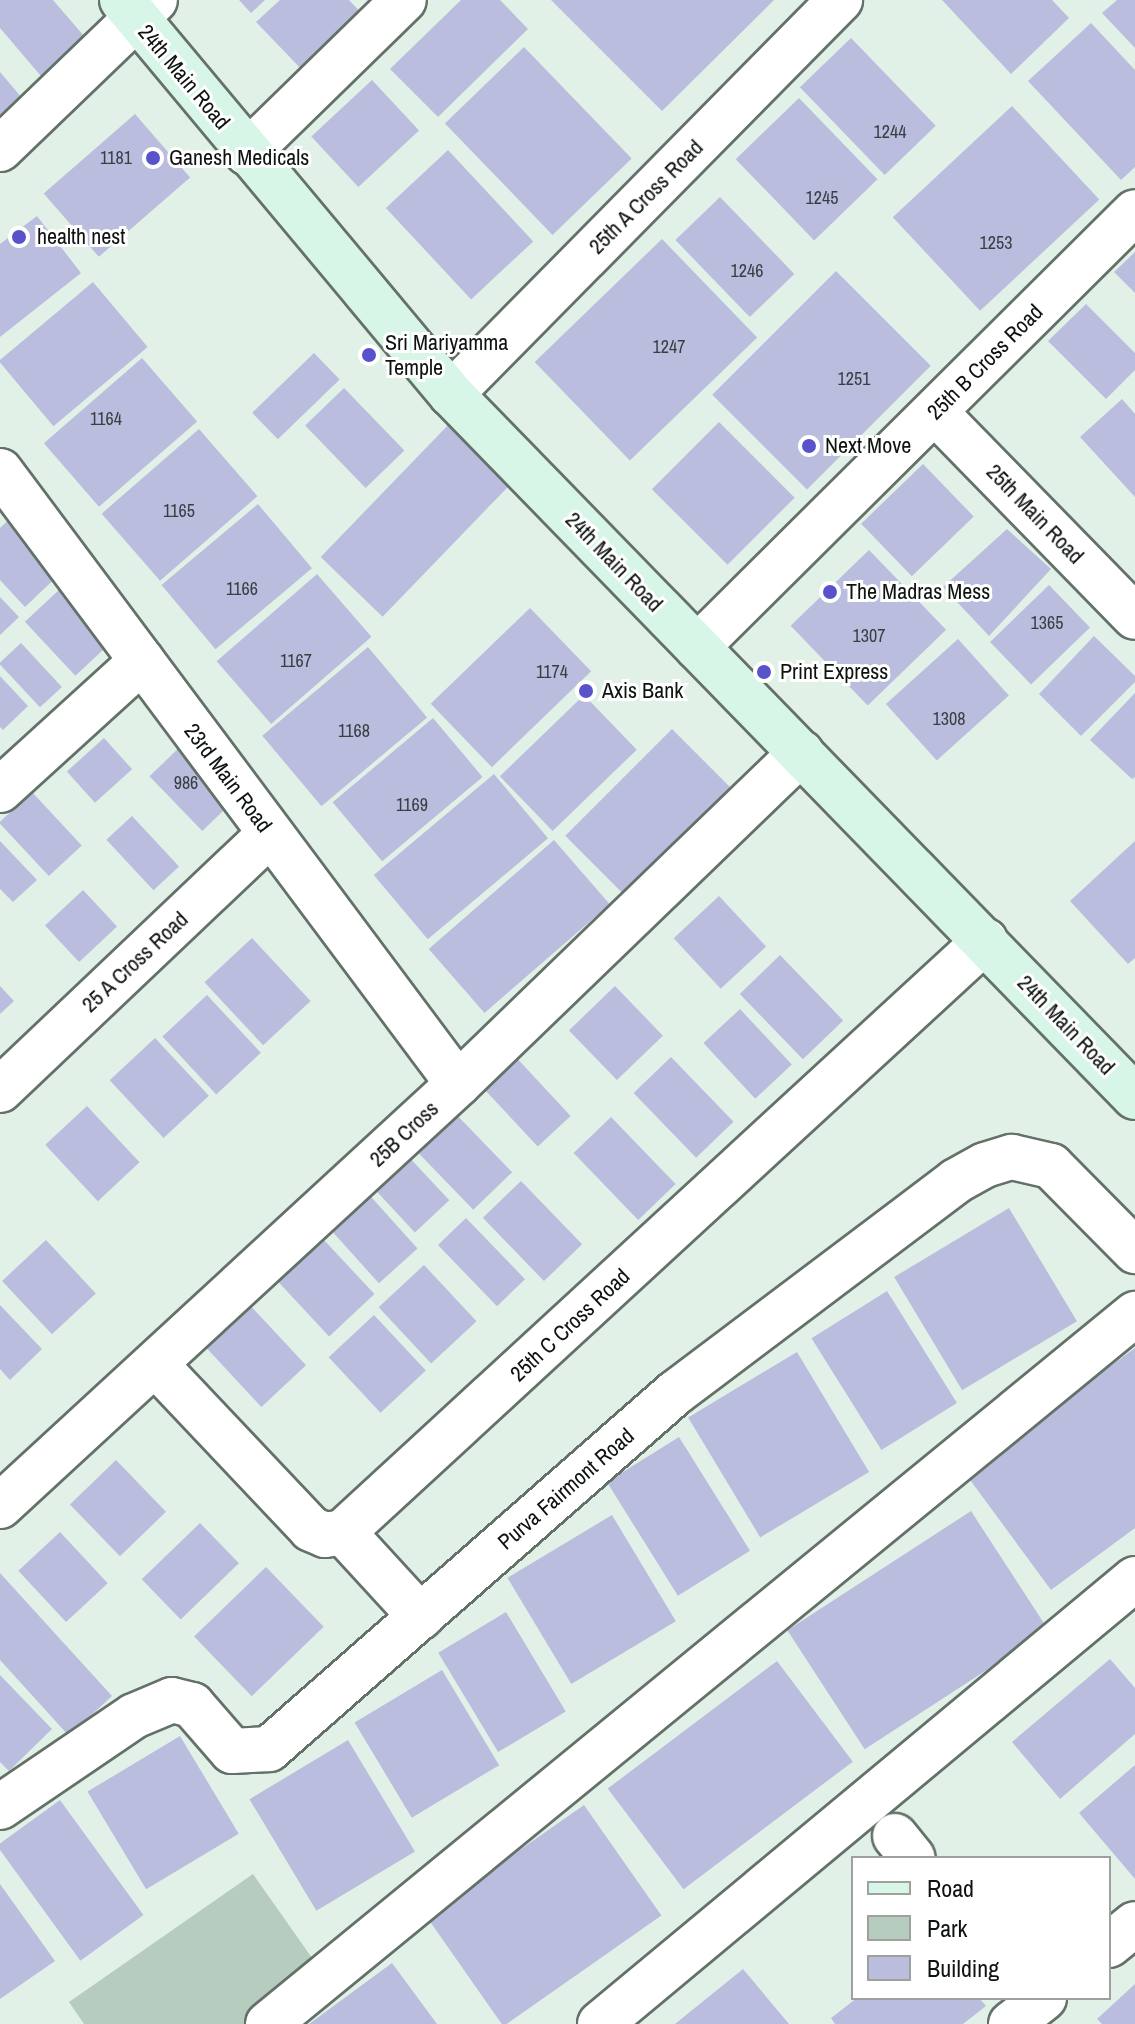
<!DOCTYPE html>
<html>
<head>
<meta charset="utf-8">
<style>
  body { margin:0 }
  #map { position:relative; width:1135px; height:2024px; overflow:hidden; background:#e2f1e8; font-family:"Archivo Narrow",sans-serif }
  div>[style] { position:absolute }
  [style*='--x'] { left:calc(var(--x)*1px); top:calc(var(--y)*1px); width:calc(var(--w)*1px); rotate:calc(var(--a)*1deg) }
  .green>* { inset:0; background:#b6ccbf }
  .building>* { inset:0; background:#babddd; transform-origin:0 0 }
  .roads { filter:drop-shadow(2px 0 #647169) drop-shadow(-2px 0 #647169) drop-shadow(0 2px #647169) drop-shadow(0 -2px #647169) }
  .street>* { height:44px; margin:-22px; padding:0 22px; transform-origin:22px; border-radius:22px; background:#fff }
  .secondary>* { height:44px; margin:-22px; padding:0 22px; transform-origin:22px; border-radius:22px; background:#d7f6e7 }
  .dots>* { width:22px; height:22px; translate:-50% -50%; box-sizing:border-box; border:4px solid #fff; border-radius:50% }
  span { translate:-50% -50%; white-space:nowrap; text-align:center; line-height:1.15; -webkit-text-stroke:6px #fff; paint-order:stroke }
  .number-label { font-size:18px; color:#393e43 }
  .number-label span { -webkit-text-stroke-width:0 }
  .street-label { font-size:22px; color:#0e1310 }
  .poi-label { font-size:22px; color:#0e1310 }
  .left { translate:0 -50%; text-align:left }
  .legend { position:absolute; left:851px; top:1856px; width:260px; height:144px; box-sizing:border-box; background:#fff; border:2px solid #9fa19f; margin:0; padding:10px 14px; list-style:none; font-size:24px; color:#0e1310 }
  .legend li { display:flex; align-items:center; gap:16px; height:40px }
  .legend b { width:40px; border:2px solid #9fa19f }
</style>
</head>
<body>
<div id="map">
  <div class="green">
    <i style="clip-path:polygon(253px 1874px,324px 1975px,254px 2024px,84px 2024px,69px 2002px)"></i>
  </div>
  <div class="building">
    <i style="clip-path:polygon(0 0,53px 0,90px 43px,46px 82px,0 28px)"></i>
    <i style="clip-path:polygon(239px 0,265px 0,251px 13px)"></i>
    <i style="clip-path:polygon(280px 0,349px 0,366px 18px,307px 75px,256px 22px)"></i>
    <i style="clip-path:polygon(461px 0,500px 0,528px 29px,438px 117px,390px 69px)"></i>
    <i style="clip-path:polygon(551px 0,774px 0,662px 111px)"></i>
    <i style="clip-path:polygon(942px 0,1052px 0,1069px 18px,1011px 74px)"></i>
    <i style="clip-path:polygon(1117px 0,1135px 0,1135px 48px,1102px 13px)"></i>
    <i style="clip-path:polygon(1091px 23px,1135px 70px,1135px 167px,1121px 180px,1028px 81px)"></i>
    <i style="left:851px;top:38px;width:122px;height:71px;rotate:46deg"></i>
    <i style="left:524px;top:47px;width:155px;height:110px;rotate:46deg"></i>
    <i style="clip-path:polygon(0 72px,22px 98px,0 117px)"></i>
    <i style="left:372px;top:80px;width:69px;height:83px;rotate:47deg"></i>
    <i style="left:799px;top:98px;width:113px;height:88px;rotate:46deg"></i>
    <i style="left:1012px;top:106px;width:128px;height:163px;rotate:47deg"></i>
    <i style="left:135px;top:114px;width:84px;height:121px;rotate:49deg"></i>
    <i style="left:448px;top:150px;width:125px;height:85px;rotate:47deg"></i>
    <i style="left:720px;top:197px;width:107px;height:62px;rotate:46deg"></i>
    <i style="clip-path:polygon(37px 216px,81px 273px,0 337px,0 244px)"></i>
    <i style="left:662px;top:239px;width:137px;height:177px;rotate:46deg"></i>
    <i style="clip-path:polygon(1135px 252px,1135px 293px,1114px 272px)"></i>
    <i style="left:836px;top:271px;width:134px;height:175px;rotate:45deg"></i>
    <i style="left:93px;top:282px;width:85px;height:123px;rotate:50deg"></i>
    <i style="clip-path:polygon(1086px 304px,1135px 353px,1135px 370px,1106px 399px,1048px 341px)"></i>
    <i style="left:314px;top:353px;width:37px;height:86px;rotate:46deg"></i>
    <i style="left:142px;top:358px;width:84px;height:130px;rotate:49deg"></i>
    <i style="left:344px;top:388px;width:87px;height:54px;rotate:46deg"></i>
    <i style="clip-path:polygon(1122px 399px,1135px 414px,1135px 497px,1080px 437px)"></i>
    <i style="left:452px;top:421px;width:86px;height:189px;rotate:44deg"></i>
    <i style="left:719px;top:422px;width:107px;height:95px;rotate:45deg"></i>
    <i style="left:199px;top:429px;width:89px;height:129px;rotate:49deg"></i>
    <i style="left:923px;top:464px;width:73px;height:86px;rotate:46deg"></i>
    <i style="left:258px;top:504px;width:84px;height:126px;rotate:50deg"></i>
    <i style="clip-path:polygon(17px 512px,68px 566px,25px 607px,0 580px,0 528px)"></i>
    <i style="clip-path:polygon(1007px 529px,1051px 569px,989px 636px,943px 587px)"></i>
    <i style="left:869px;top:550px;width:111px;height:109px;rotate:46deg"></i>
    <i style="left:317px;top:574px;width:83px;height:133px;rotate:49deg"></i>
    <i style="left:1049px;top:585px;width:59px;height:82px;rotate:46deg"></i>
    <i style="left:60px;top:589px;width:74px;height:48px;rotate:47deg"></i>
    <i style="clip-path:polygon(0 597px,19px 617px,0 635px)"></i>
    <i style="left:530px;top:608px;width:88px;height:138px;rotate:46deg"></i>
    <i style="clip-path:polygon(1094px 636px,1135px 676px,1135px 682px,1081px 736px,1039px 694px)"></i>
    <i style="left:958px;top:639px;width:76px;height:97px;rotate:48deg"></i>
    <i style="left:21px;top:643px;width:60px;height:30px;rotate:47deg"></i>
    <i style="left:368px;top:647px;width:92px;height:138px;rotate:50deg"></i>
    <i style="clip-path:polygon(0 676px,28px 706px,3px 730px,0 727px)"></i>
    <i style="clip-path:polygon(1135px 693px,1135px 777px,1132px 779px,1090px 740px)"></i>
    <i style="left:584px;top:695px;width:76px;height:117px;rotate:46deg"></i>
    <i style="left:433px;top:718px;width:77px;height:131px;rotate:50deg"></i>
    <i style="left:672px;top:729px;width:83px;height:151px;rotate:45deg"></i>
    <i style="left:104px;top:738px;width:42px;height:50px;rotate:48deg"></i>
    <i style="left:184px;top:743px;width:76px;height:48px;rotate:46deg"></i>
    <i style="left:494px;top:774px;width:84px;height:157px;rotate:50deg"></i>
    <i style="left:32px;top:792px;width:73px;height:45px;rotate:47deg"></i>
    <i style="left:132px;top:816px;width:69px;height:35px;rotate:47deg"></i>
    <i style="left:554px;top:840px;width:85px;height:166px;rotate:49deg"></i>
    <i style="clip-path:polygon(0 841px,37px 880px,13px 902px,0 889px)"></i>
    <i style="clip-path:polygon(1135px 841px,1135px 958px,1128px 964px,1070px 901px)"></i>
    <i style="left:83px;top:890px;width:50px;height:52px;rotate:47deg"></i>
    <i style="left:719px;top:896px;width:69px;height:62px;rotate:47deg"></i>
    <i style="left:252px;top:938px;width:86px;height:65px;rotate:47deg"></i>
    <i style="left:780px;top:955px;width:91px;height:56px;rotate:46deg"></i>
    <i style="clip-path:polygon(0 986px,14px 1001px,0 1014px)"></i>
    <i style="left:615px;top:986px;width:69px;height:64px;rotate:46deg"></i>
    <i style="left:207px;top:995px;width:79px;height:61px;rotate:47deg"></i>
    <i style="left:740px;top:1009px;width:76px;height:50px;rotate:47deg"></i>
    <i style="left:155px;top:1038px;width:79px;height:62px;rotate:47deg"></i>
    <i style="left:512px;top:1053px;width:86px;height:45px;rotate:47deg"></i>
    <i style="left:671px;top:1057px;width:90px;height:52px;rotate:46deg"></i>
    <i style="left:87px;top:1106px;width:77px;height:57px;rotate:47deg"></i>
    <i style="left:451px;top:1109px;width:88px;height:54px;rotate:46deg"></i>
    <i style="left:611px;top:1117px;width:93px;height:52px;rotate:46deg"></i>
    <i style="left:407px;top:1155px;width:62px;height:47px;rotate:47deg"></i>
    <i style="left:521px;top:1181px;width:88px;height:53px;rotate:46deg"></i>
    <i style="left:364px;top:1189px;width:80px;height:52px;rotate:48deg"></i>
    <i style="left:1009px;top:1208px;width:132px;height:134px;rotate:59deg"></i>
    <i style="left:466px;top:1218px;width:85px;height:39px;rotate:46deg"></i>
    <i style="left:46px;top:1240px;width:73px;height:60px;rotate:47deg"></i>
    <i style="left:324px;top:1240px;width:74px;height:62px;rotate:47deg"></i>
    <i style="left:424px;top:1265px;width:77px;height:62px;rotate:47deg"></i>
    <i style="left:887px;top:1291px;width:132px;height:89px;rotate:58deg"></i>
    <i style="left:246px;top:1301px;width:88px;height:61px;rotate:47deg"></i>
    <i style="clip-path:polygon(0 1305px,42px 1349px,10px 1380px,0 1369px)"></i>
    <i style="left:374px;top:1315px;width:76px;height:62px;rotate:47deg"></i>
    <i style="clip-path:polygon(1135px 1348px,1135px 1528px,1051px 1590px,965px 1473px)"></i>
    <i style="left:797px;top:1352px;width:140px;height:127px;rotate:59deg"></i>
    <i style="left:679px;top:1437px;width:134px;height:85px;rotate:58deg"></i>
    <i style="left:116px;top:1460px;width:72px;height:64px;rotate:46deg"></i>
    <i style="left:971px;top:1511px;width:142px;height:219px;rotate:57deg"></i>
    <i style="left:612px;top:1515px;width:124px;height:122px;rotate:59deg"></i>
    <i style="left:200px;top:1523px;width:56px;height:81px;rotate:46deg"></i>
    <i style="left:60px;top:1532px;width:70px;height:57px;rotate:47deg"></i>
    <i style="left:266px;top:1567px;width:83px;height:100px;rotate:46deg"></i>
    <i style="clip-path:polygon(0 1573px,112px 1696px,69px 1736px,0 1660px)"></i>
    <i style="left:506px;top:1612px;width:116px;height:79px;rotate:59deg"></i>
    <i style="clip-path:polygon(1110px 1659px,1135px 1688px,1135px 1734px,1060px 1799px,1012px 1742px)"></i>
    <i style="left:777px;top:1661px;width:126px;height:212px;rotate:53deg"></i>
    <i style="left:442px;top:1670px;width:111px;height:102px;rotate:59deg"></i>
    <i style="clip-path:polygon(0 1675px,52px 1729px,9px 1771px,0 1762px)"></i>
    <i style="left:180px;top:1736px;width:114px;height:108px;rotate:59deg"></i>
    <i style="left:348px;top:1740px;width:130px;height:115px;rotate:59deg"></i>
    <i style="clip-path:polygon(1135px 1765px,1135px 1879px,1079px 1813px)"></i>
    <i style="left:60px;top:1800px;width:142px;height:78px;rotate:54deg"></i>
    <i style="left:584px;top:1805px;width:135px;height:193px;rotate:55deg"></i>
    <i style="clip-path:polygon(0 1884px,55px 1961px,0 1999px)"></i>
    <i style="clip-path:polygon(392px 1963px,437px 2024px,309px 2024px)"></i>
    <i style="clip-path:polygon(743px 1969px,789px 2024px,675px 2024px)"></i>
    <i style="clip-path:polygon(1135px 1984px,1135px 2024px,1102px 2024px,1097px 2019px)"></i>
    <i style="clip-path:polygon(857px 1998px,979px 1998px,986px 2006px,963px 2024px,835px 2024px,831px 2018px)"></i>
  </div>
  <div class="roads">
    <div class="street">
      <i style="--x:0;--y:149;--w:215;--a:-43.9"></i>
      <i style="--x:247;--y:153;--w:219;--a:-44.3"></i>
      <i style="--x:451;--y:394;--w:554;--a:-45.37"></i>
      <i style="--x:935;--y:412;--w:286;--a:45.7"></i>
      <i style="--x:0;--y:471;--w:765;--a:53.23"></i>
      <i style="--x:697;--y:647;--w:617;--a:-44.8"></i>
      <i style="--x:0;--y:790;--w:192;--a:-42.3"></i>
      <i style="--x:0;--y:1090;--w:372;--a:-43.5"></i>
      <i style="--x:157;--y:1366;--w:224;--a:46.6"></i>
      <i style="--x:311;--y:1529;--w:15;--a:23"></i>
      <i style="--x:325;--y:1535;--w:18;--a:-9"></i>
      <i style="--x:343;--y:1532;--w:873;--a:-42.63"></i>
      <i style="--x:0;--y:1506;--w:623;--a:-42.66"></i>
      <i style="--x:458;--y:1084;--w:477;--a:-44"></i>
      <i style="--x:343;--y:1532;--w:115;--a:47.5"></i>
      <i style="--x:0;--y:1807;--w:162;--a:-34.2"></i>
      <i style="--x:134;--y:1716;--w:41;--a:-22.8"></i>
      <i style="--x:172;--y:1700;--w:21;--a:14"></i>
      <i style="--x:192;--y:1705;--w:61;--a:49"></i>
      <i style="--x:232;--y:1751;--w:37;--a:-3"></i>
      <i style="--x:269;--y:1749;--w:540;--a:-41.25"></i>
      <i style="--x:675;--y:1393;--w:352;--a:-37"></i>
      <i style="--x:956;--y:1181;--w:33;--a:-29"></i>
      <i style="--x:985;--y:1165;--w:28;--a:-17"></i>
      <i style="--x:1012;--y:1157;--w:40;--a:13"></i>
      <i style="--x:1051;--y:1166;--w:120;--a:45.3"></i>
      <i style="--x:895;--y:1836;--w:28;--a:51"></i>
      <i style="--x:1109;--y:1945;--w:33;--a:-39"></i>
      <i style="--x:268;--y:2024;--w:1121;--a:-39.31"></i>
      <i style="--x:600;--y:2024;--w:696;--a:-39.75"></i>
      <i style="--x:1011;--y:2024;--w:42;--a:-38.2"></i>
    </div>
    <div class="secondary">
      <i style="--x:122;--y:0;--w:513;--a:50.14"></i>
      <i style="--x:451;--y:394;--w:981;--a:45.78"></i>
    </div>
  </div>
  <div class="dots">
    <i style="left:153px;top:158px;background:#5a52ca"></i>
    <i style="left:19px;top:237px;background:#5a52ca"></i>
    <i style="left:369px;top:355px;background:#5a52ca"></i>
    <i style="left:809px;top:446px;background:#5a52ca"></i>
    <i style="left:830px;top:592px;background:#5a52ca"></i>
    <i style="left:764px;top:672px;background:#5a52ca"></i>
    <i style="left:586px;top:691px;background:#5a52ca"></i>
  </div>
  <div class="number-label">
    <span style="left:890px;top:132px">1244</span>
    <span style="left:116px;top:158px">1181</span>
    <span style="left:822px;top:198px">1245</span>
    <span style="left:996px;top:243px">1253</span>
    <span style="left:747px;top:271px">1246</span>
    <span style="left:669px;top:347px">1247</span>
    <span style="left:854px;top:379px">1251</span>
    <span style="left:106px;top:419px">1164</span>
    <span style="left:179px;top:511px">1165</span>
    <span style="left:242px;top:589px">1166</span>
    <span style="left:1047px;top:623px">1365</span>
    <span style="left:869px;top:636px">1307</span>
    <span style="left:296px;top:661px">1167</span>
    <span style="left:552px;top:672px">1174</span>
    <span style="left:949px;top:719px">1308</span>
    <span style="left:354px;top:731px">1168</span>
    <span style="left:186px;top:783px">986</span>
    <span style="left:412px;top:805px">1169</span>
  </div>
  <div class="street-label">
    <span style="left:184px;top:77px;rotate:50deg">24th Main Road</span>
    <span style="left:646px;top:197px;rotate:-45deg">25th A Cross Road</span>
    <span style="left:985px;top:362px;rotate:-45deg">25th B Cross Road</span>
    <span style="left:1035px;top:514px;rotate:46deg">25th Main Road</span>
    <span style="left:614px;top:562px;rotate:46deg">24th Main Road</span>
    <span style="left:228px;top:778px;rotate:53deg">23rd Main Road</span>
    <span style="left:135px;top:962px;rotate:-43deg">25 A Cross Road</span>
    <span style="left:1066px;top:1025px;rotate:46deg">24th Main Road</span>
    <span style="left:404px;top:1134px;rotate:-43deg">25B Cross</span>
    <span style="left:570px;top:1325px;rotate:-43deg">25th C Cross Road</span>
    <span style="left:566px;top:1489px;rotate:-41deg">Purva Fairmont Road</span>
  </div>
  <div class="poi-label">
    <span class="left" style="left:169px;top:158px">Ganesh Medicals</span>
    <span class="left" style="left:37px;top:237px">health nest</span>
    <span class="left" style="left:385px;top:355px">Sri Mariyamma<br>Temple</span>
    <span class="left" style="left:825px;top:446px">Next Move</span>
    <span class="left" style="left:846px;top:592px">The Madras Mess</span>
    <span class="left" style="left:780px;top:672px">Print Express</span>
    <span class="left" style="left:602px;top:691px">Axis Bank</span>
  </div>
  <ul class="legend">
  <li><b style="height:10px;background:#d7f6e7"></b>Road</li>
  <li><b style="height:22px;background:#b6ccbf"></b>Park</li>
  <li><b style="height:22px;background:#babddd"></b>Building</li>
  </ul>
</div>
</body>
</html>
